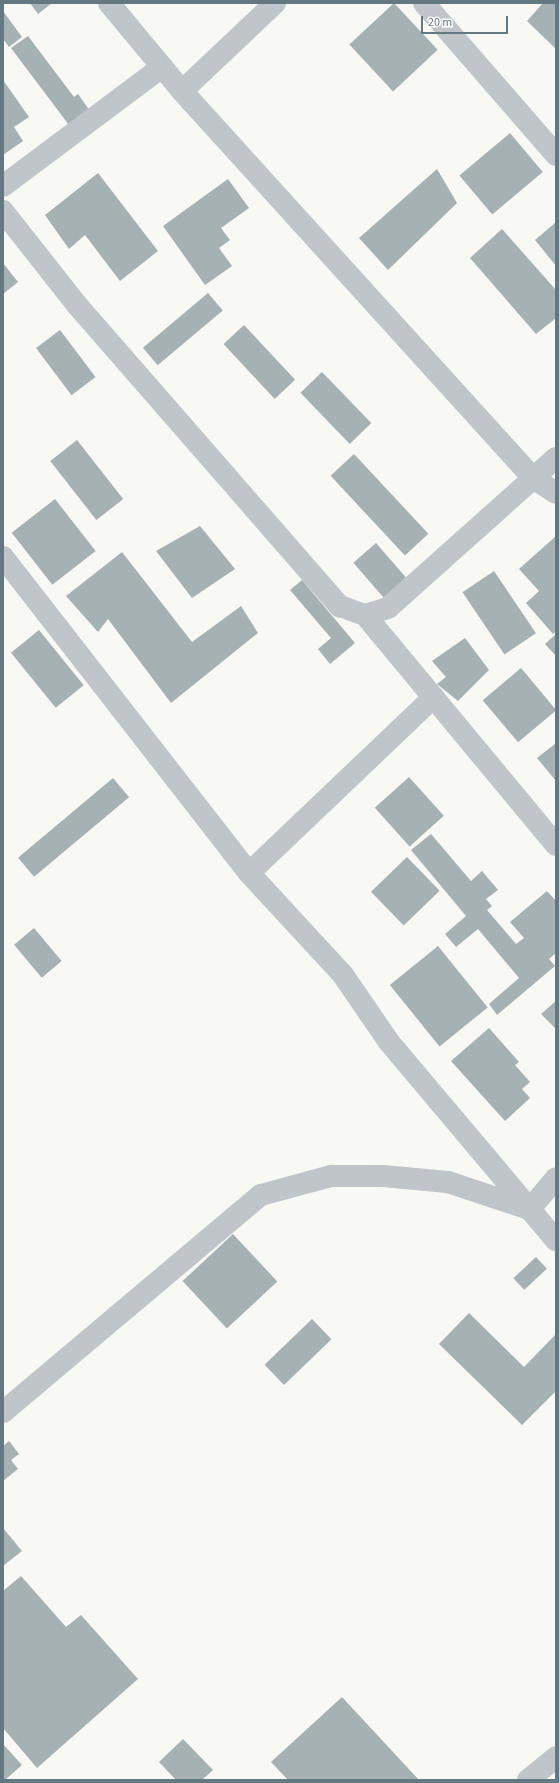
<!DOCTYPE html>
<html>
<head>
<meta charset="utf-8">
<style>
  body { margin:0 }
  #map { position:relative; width:559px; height:1783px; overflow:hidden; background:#f8f8f5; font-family:"Source Sans 3",sans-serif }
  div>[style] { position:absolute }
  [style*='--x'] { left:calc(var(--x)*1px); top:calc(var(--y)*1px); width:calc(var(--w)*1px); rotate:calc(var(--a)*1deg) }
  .building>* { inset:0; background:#a6b1b4; transform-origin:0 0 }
  .minor>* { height:22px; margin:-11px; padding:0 11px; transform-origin:11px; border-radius:11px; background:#bfc5c8 }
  span { translate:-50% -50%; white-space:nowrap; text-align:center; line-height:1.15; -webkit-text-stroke:4px #fff; paint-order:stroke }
  .frame { position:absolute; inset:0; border:4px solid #637880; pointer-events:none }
  .scale { position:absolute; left:421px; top:16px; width:87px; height:18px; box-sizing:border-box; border:2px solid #637880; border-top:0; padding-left:5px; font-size:12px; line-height:14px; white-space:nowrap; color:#637880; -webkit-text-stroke:3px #fff; paint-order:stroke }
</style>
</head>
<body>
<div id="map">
  <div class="building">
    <i style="clip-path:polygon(30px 3px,52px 3px,38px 14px)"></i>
    <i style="left:394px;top:3px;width:64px;height:61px;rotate:47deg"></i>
    <i style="clip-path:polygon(543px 3px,556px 3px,556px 49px,527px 21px)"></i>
    <i style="clip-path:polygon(3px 11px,22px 37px,9px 47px,3px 39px)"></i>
    <i style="clip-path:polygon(28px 36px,74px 97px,78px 94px,90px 111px,69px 125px,11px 48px)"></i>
    <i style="clip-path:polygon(3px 80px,29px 117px,14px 127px,23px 141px,3px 155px)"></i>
    <i style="left:510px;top:133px;width:51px;height:66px;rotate:50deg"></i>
    <i style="clip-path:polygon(437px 169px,457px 203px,388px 270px,359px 238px)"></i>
    <i style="clip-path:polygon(98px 173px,158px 251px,120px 281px,85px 235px,69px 249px,45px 215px)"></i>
    <i style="clip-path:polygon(228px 179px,249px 208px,221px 228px,230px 240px,219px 248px,232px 266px,205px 285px,163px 226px)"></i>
    <i style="clip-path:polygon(556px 222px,556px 266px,535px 240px)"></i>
    <i style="clip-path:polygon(502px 229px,556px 290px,556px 318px,536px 334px,470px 258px)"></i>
    <i style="clip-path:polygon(3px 263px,18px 282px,3px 294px)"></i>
    <i style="left:208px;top:293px;width:23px;height:85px;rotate:50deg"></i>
    <i style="left:244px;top:325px;width:75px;height:28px;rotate:47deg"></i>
    <i style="left:60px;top:330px;width:59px;height:30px;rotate:53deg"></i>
    <i style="left:322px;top:372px;width:71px;height:30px;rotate:46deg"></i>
    <i style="left:77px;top:440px;width:75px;height:34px;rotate:52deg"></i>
    <i style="left:354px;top:454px;width:109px;height:32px;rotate:47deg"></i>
    <i style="left:55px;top:499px;width:66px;height:55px;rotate:52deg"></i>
    <i style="clip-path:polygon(200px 526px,235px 569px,192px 598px,156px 551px)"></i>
    <i style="clip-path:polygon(556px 536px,556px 631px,553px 634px,526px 603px,539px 591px,519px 569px)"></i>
    <i style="left:376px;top:543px;width:46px;height:30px;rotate:49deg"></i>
    <i style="clip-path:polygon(122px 552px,192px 642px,241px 606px,258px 633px,171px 703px,108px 619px,98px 632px,66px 596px)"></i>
    <i style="left:494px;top:571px;width:75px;height:38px;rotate:56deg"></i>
    <i style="clip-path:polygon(302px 580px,355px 643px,330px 664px,318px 649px,331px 638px,290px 590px)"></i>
    <i style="left:39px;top:630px;width:71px;height:36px;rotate:51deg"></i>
    <i style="clip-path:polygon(556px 634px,556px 656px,545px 644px)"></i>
    <i style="clip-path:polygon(465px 638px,489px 670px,458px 701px,437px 684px,446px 677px,432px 661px)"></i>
    <i style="left:521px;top:668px;width:55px;height:50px;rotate:50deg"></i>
    <i style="clip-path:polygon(556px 743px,556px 781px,537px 758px)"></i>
    <i style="left:409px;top:777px;width:52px;height:46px;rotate:48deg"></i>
    <i style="left:113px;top:778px;width:25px;height:124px;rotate:50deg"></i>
    <i style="clip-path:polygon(431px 834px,471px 881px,482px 871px,498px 890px,486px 899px,492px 906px,487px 910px,516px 944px,524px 938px,510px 922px,547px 891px,556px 901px,556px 953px,549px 959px,555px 966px,497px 1015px,489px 1004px,519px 978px,478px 929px,456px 947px,445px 934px,466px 916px,411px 850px)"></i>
    <i style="left:407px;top:857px;width:47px;height:50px;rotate:46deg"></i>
    <i style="left:34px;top:928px;width:43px;height:26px;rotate:50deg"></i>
    <i style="left:438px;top:946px;width:79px;height:62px;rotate:51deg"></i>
    <i style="clip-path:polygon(556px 1001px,556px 1029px,541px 1014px)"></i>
    <i style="clip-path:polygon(489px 1028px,519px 1062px,515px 1065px,530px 1082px,522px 1089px,530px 1098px,505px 1121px,451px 1061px)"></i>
    <i style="left:233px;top:1234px;width:65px;height:69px;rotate:47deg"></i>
    <i style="left:536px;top:1257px;width:16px;height:31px;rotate:47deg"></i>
    <i style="clip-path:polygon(469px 1313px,524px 1367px,556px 1334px,556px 1391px,522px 1425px,439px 1344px)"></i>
    <i style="left:312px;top:1319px;width:28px;height:66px;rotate:46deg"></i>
    <i style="clip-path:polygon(9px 1441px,19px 1454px,11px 1460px,18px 1469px,3px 1481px,3px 1446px)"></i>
    <i style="clip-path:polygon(3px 1528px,22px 1551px,3px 1566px)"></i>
    <i style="clip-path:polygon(21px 1576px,66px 1627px,81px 1615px,138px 1679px,37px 1768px,3px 1728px,3px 1591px)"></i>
    <i style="clip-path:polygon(342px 1697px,419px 1780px,288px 1780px,271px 1762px)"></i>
    <i style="clip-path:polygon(183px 1739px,213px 1770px,202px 1780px,176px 1780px,159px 1762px)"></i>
    <i style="clip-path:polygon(3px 1744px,22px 1765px,5px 1780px,3px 1780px)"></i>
  </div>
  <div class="minor">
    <i style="--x:109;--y:3;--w:114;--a:50.3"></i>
    <i style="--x:182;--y:91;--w:522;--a:47.79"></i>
    <i style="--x:533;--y:478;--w:27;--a:33"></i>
    <i style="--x:424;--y:3;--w:201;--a:49"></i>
    <i style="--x:182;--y:91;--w:128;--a:-43.4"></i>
    <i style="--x:3;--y:186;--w:199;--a:-36.8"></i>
    <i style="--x:3;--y:211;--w:120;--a:51.8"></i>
    <i style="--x:77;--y:305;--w:400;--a:48.9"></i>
    <i style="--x:340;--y:606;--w:27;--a:20"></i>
    <i style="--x:365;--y:615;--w:299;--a:50.3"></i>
    <i style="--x:3;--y:557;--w:400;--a:52.1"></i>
    <i style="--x:249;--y:873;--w:139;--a:47.3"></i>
    <i style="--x:343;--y:975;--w:81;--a:55.5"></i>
    <i style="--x:389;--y:1042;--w:259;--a:49.9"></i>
    <i style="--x:365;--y:615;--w:24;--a:-17"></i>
    <i style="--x:388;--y:608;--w:225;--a:-41.8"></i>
    <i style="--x:249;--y:873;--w:255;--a:-43.6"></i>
    <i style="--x:530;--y:1209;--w:40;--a:-50"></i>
    <i style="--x:3;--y:1412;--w:337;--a:-40.1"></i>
    <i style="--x:261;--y:1195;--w:73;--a:-15.2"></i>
    <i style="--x:331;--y:1176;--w:52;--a:0"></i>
    <i style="--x:383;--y:1176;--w:65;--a:5.3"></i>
    <i style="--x:448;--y:1182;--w:85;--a:18.4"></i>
    <i style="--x:528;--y:1780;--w:36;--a:-39"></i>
  </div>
  <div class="frame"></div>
  <div class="scale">20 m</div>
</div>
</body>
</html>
